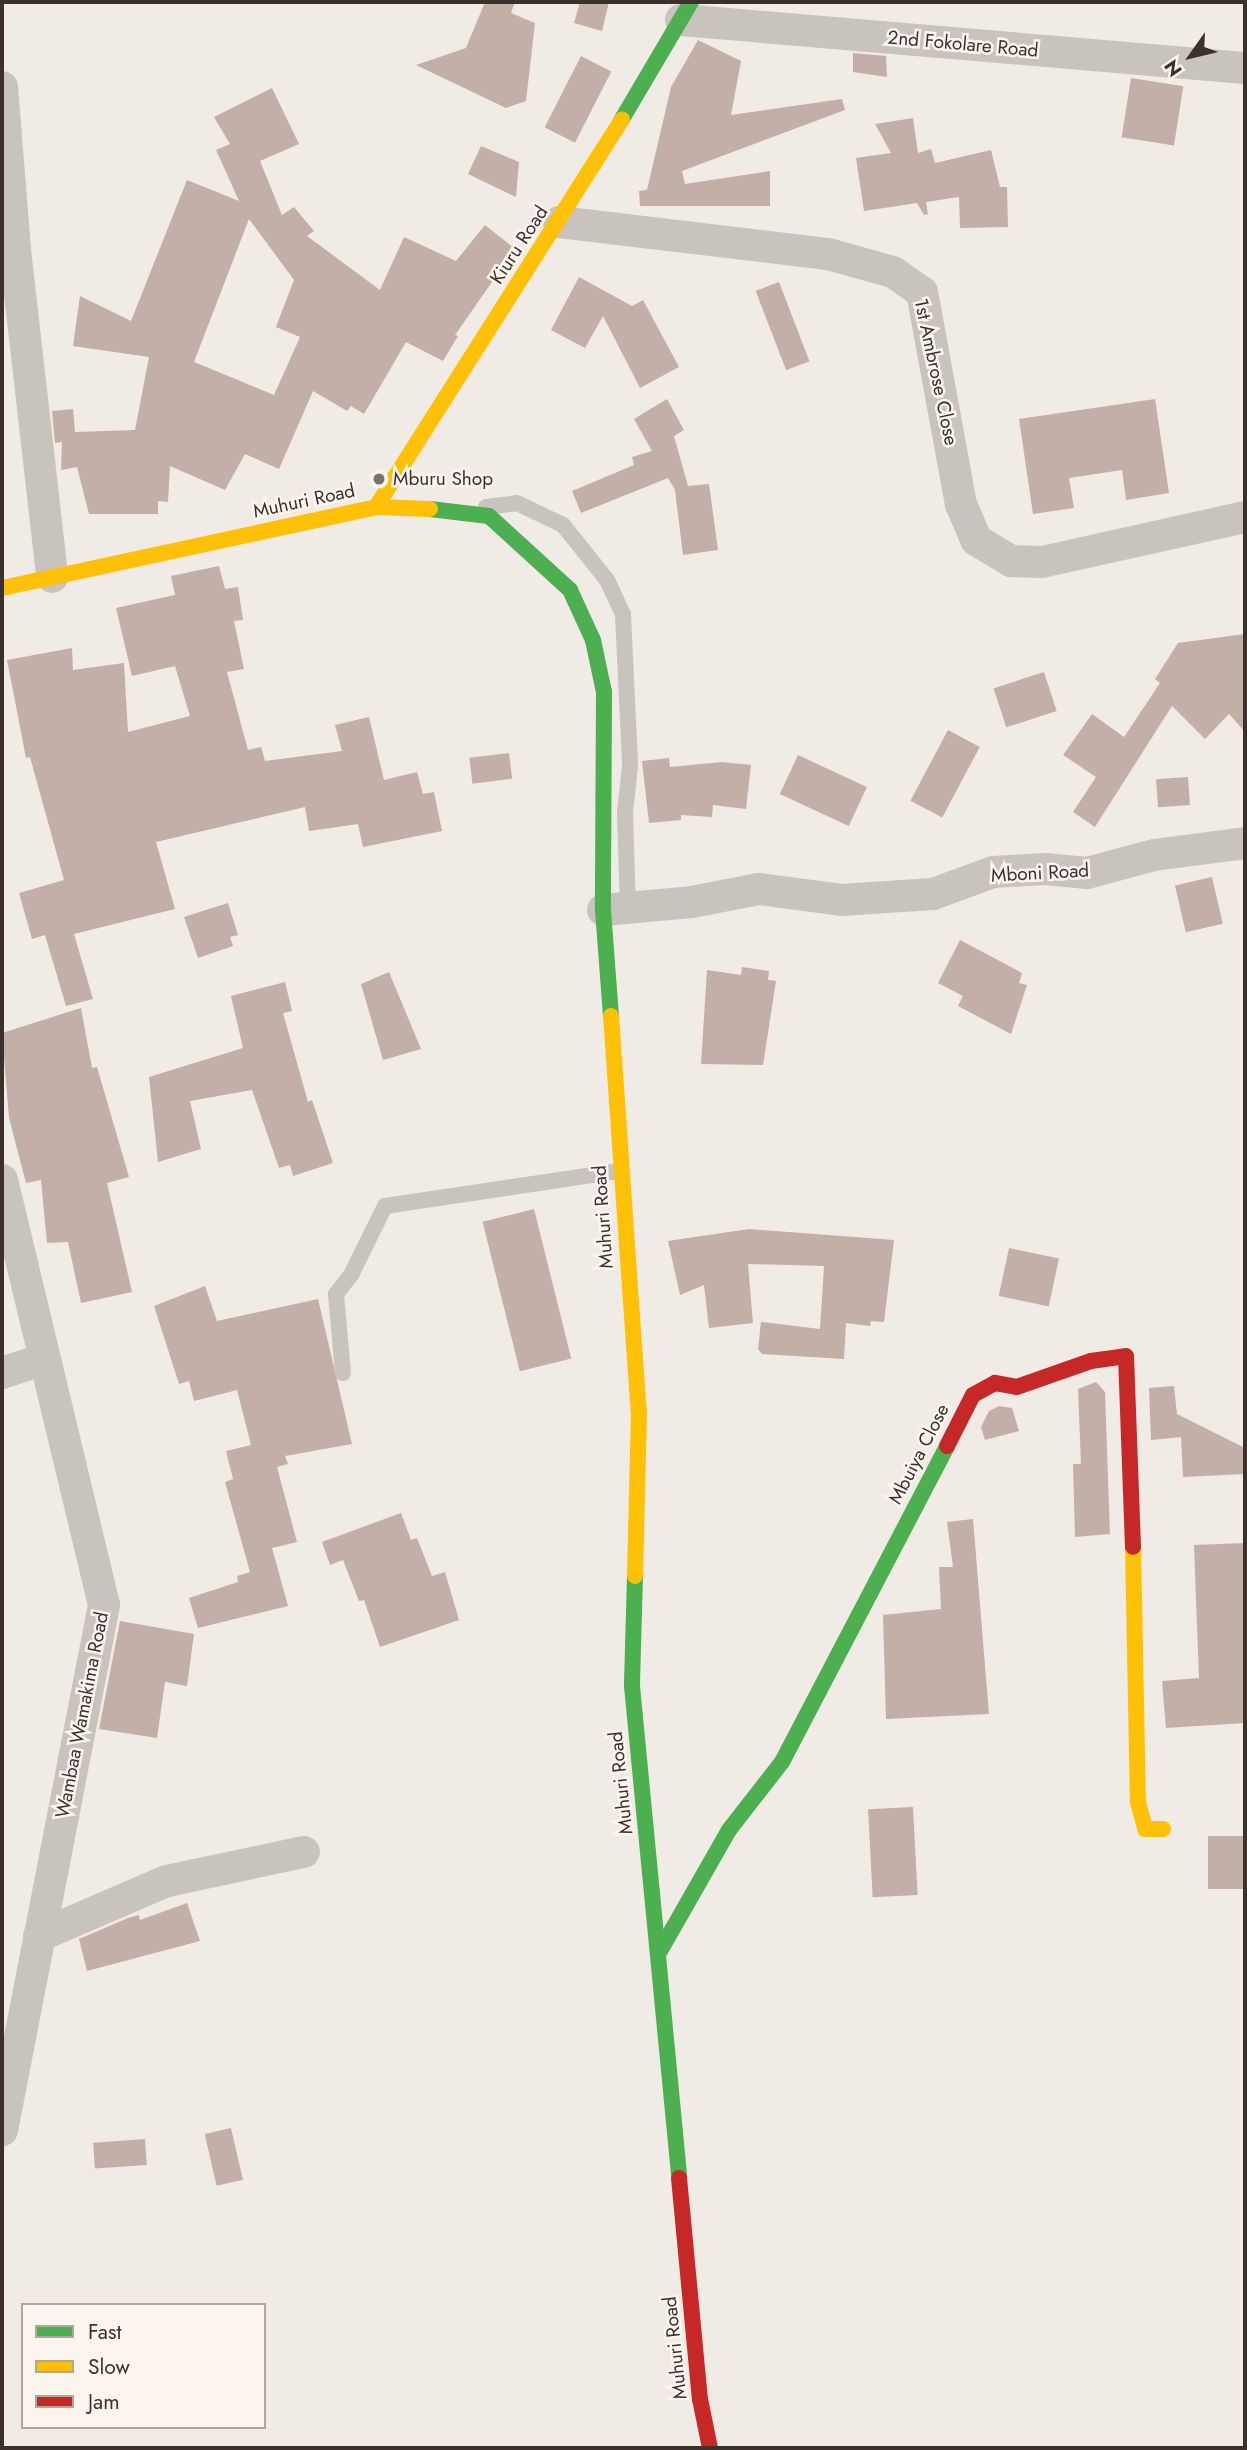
<!DOCTYPE html>
<html>
<head>
<meta charset="utf-8">
<style>
  body { margin:0 }
  #map { position:relative; width:1247px; height:2450px; overflow:hidden; background:#f0ebe5; font-family:Jost,sans-serif }
  div>[style] { position:absolute }
  [style*='--x'] { left:calc(var(--x)*1px); top:calc(var(--y)*1px); width:calc(var(--w)*1px); rotate:calc(var(--a)*1deg) }
  .building>* { inset:0; background:#c3afa7; transform-origin:0 0 }
  .lane>* { height:16px; margin:-8px; padding:0 8px; transform-origin:8px; border-radius:8px; background:#c9c3be }
  .street>* { height:32px; margin:-16px; padding:0 16px; transform-origin:16px; border-radius:16px; background:#c9c3be }
  .fast>* { height:16px; margin:-8px; padding:0 8px; transform-origin:8px; border-radius:8px; background:#4caf50 }
  .slow>* { height:16px; margin:-8px; padding:0 8px; transform-origin:8px; border-radius:8px; background:#ffc107 }
  .jam>* { height:16px; margin:-8px; padding:0 8px; transform-origin:8px; border-radius:8px; background:#c62828 }
  .dots>* { width:19px; height:19px; translate:-50% -50%; box-sizing:border-box; border:4px solid #fbf5ee; border-radius:50% }
  span { translate:-50% -50%; white-space:nowrap; text-align:center; line-height:1.15; -webkit-text-stroke:5px #fbf5ee; paint-order:stroke }
  .street-label { font-size:19px; color:#3b302b }
  .poi-label { font-size:19px; color:#3b302b }
  .left { translate:0 -50%; text-align:left }
  .frame { position:absolute; inset:0; border:4px solid #3b302b; pointer-events:none }
  .legend { position:absolute; left:21px; top:2303px; width:245px; height:126px; box-sizing:border-box; background:#fbf5ee; border:2px solid #aea6a0; margin:0; padding:9px 12px; list-style:none; font-size:21px; color:#3b302b }
  .legend li { display:flex; align-items:center; gap:14px; height:35px }
  .legend b { width:35px; border:2px solid #aea6a0 }
  .north { position:absolute; left:1156px; top:21px; width:70px; height:70px; -webkit-text-stroke:5px #fbf5ee; paint-order:stroke; rotate:236deg; font-size:19px; font-weight:700; line-height:28px; text-align:center; color:#3b302b }
  .north::after { content:''; display:block; margin:auto; width:24px; height:32px; background:#3b302b; clip-path:polygon(50% 0,100% 100%,50% 72%,0 100%) }
</style>
</head>
<body>
<div id="map">
  <div class="building">
    <i style="clip-path:polygon(485px 2px,515px 2px,511px 13px,535px 23px,526px 101px,506px 108px,416px 65px,466px 48px)"></i>
    <i style="clip-path:polygon(580px 2px,609px 2px,602px 31px,574px 23px)"></i>
    <i style="clip-path:polygon(698px 40px,741px 61px,731px 115px,842px 99px,845px 110px,682px 171px,685px 184px,770px 171px,770px 206px,640px 206px,639px 191px,647px 190px,671px 87px)"></i>
    <i style="clip-path:polygon(853px 53px,886px 56px,887px 77px,853px 72px)"></i>
    <i style="left:581px;top:56px;width:34px;height:80px;rotate:27deg"></i>
    <i style="left:1131px;top:78px;width:53px;height:60px;rotate:9deg"></i>
    <i style="clip-path:polygon(evenodd,272px 88px,299px 144px,260px 161px,282px 215px,294px 207px,314px 231px,307px 236px,380px 290px,404px 237px,456px 261px,485px 225px,515px 249px,455px 335px,458px 336px,443px 361px,406px 342px,364px 414px,351px 406px,347px 411px,313px 391px,279px 469px,245px 454px,225px 490px,170px 466px,168px 502px,158px 501px,158px 514px,89px 514px,77px 467px,61px 470px,62px 442px,55px 443px,52px 411px,73px 409px,75px 432px,135px 430px,149px 357px,73px 346px,80px 296px,131px 321px,187px 180px,239px 201px,216px 150px,230px 144px,214px 117px,272px 88px,249px 219px,294px 280px,276px 327px,300px 337px,274px 395px,194px 362px,249px 219px)"></i>
    <i style="clip-path:polygon(913px 118px,918px 153px,931px 149px,935px 163px,991px 150px,1000px 187px,1007px 187px,1008px 227px,960px 228px,959px 197px,926px 202px,928px 214px,924px 215px,917px 203px,864px 211px,856px 158px,891px 153px,875px 124px)"></i>
    <i style="clip-path:polygon(481px 146px,519px 162px,516px 197px,468px 174px)"></i>
    <i style="clip-path:polygon(579px 277px,632px 306px,643px 300px,679px 367px,640px 388px,603px 316px,585px 348px,551px 330px)"></i>
    <i style="left:779px;top:282px;width:85px;height:25px;rotate:69deg"></i>
    <i style="clip-path:polygon(667px 399px,684px 430px,674px 436px,688px 486px,709px 484px,718px 550px,683px 555px,675px 490px,668px 478px,581px 513px,572px 491px,634px 465px,632px 457px,652px 451px,634px 419px)"></i>
    <i style="clip-path:polygon(1155px 399px,1169px 493px,1126px 500px,1122px 470px,1069px 478px,1074px 508px,1033px 514px,1019px 419px)"></i>
    <i style="clip-path:polygon(219px 566px,225px 589px,238px 587px,243px 620px,234px 621px,244px 669px,227px 672px,248px 750px,261px 747px,265px 761px,342px 751px,335px 725px,369px 717px,384px 780px,417px 772px,423px 794px,434px 792px,442px 831px,363px 847px,358px 824px,309px 831px,305px 807px,156px 842px,175px 909px,74px 934px,93px 999px,66px 1006px,45px 935px,32px 939px,19px 893px,64px 880px,30px 757px,26px 758px,7px 660px,72px 648px,73px 670px,124px 663px,128px 732px,190px 716px,175px 666px,132px 676px,116px 608px,175px 595px,171px 576px)"></i>
    <i style="clip-path:polygon(1245px 634px,1245px 732px,1229px 714px,1205px 739px,1172px 706px,1095px 827px,1073px 812px,1096px 777px,1063px 755px,1092px 714px,1124px 737px,1160px 683px,1155px 679px,1178px 643px)"></i>
    <i style="left:1044px;top:672px;width:41px;height:53px;rotate:72deg"></i>
    <i style="left:948px;top:730px;width:36px;height:80px;rotate:28deg"></i>
    <i style="left:509px;top:753px;width:26px;height:40px;rotate:83deg"></i>
    <i style="left:798px;top:755px;width:76px;height:43px;rotate:25deg"></i>
    <i style="clip-path:polygon(669px 758px,670px 767px,722px 762px,751px 765px,746px 809px,713px 805px,712px 817px,681px 815px,681px 820px,649px 823px,642px 761px)"></i>
    <i style="left:1188px;top:777px;width:28px;height:32px;rotate:86deg"></i>
    <i style="left:1212px;top:877px;width:48px;height:38px;rotate:77deg"></i>
    <i style="clip-path:polygon(228px 903px,238px 935px,230px 937px,233px 946px,198px 958px,184px 917px)"></i>
    <i style="clip-path:polygon(960px 940px,1022px 973px,1019px 983px,1027px 985px,1011px 1034px,958px 1006px,963px 996px,938px 983px)"></i>
    <i style="clip-path:polygon(742px 967px,769px 971px,768px 980px,776px 981px,763px 1065px,701px 1064px,707px 970px,741px 975px)"></i>
    <i style="clip-path:polygon(389px 972px,421px 1049px,383px 1060px,361px 984px)"></i>
    <i style="clip-path:polygon(285px 982px,292px 1011px,283px 1013px,308px 1102px,312px 1100px,333px 1163px,293px 1176px,290px 1165px,279px 1168px,252px 1090px,190px 1101px,201px 1149px,158px 1162px,149px 1077px,243px 1048px,231px 996px)"></i>
    <i style="clip-path:polygon(81px 1008px,92px 1068px,97px 1067px,129px 1177px,107px 1183px,132px 1292px,81px 1303px,68px 1242px,47px 1243px,41px 1180px,26px 1183px,9px 1118px,2px 1033px)"></i>
    <i style="left:534px;top:1209px;width:154px;height:53px;rotate:76deg"></i>
    <i style="clip-path:polygon(749px 1229px,894px 1240px,884px 1322px,871px 1321px,870px 1326px,846px 1323px,844px 1359px,762px 1354px,758px 1349px,761px 1322px,820px 1329px,824px 1266px,748px 1264px,753px 1323px,709px 1328px,704px 1285px,680px 1295px,668px 1241px)"></i>
    <i style="left:1009px;top:1248px;width:51px;height:49px;rotate:12deg"></i>
    <i style="clip-path:polygon(205px 1286px,217px 1321px,318px 1299px,352px 1444px,285px 1456px,288px 1464px,277px 1467px,297px 1542px,272px 1548px,288px 1606px,198px 1628px,189px 1598px,238px 1582px,237px 1576px,250px 1572px,225px 1482px,233px 1479px,226px 1451px,251px 1445px,237px 1390px,194px 1401px,189px 1381px,179px 1384px,154px 1306px)"></i>
    <i style="clip-path:polygon(1096px 1382px,1105px 1392px,1110px 1534px,1075px 1537px,1073px 1464px,1081px 1464px,1078px 1389px)"></i>
    <i style="clip-path:polygon(1174px 1386px,1177px 1414px,1245px 1448px,1245px 1474px,1183px 1477px,1181px 1437px,1151px 1440px,1149px 1388px)"></i>
    <i style="clip-path:polygon(999px 1406px,1012px 1408px,1019px 1431px,985px 1440px,981px 1427px,989px 1411px)"></i>
    <i style="clip-path:polygon(401px 1513px,411px 1540px,417px 1538px,432px 1576px,445px 1572px,459px 1620px,380px 1647px,364px 1600px,359px 1601px,343px 1560px,330px 1565px,322px 1542px)"></i>
    <i style="clip-path:polygon(973px 1519px,989px 1714px,886px 1719px,883px 1615px,941px 1609px,939px 1567px,953px 1567px,947px 1522px)"></i>
    <i style="clip-path:polygon(1245px 1543px,1245px 1723px,1166px 1728px,1162px 1681px,1199px 1678px,1194px 1545px)"></i>
    <i style="clip-path:polygon(120px 1621px,194px 1634px,187px 1686px,165px 1682px,157px 1738px,99px 1729px)"></i>
    <i style="left:913px;top:1807px;width:88px;height:45px;rotate:87deg"></i>
    <i style="left:1245px;top:1836px;width:53px;height:37px;rotate:90deg"></i>
    <i style="clip-path:polygon(187px 1903px,200px 1941px,87px 1971px,79px 1939px,128px 1918px,139px 1915px,140px 1920px)"></i>
    <i style="left:231px;top:2128px;width:53px;height:27px;rotate:77deg"></i>
    <i style="left:145px;top:2139px;width:26px;height:52px;rotate:86deg"></i>
  </div>
  <div class="lane">
    <i style="--x:486;--y:507;--w:31;--a:-7"></i>
    <i style="--x:517;--y:503;--w:51;--a:25.6"></i>
    <i style="--x:563;--y:525;--w:70;--a:51.3"></i>
    <i style="--x:607;--y:580;--w:38;--a:65"></i>
    <i style="--x:623;--y:615;--w:151;--a:87.3"></i>
    <i style="--x:630;--y:766;--w:47;--a:96.1"></i>
    <i style="--x:625;--y:813;--w:94;--a:88.2"></i>
    <i style="--x:343;--y:1373;--w:79;--a:-95.1"></i>
    <i style="--x:336;--y:1294;--w:24;--a:-52"></i>
    <i style="--x:351;--y:1275;--w:77;--a:-63.8"></i>
    <i style="--x:385;--y:1206;--w:238;--a:-8.5"></i>
  </div>
  <div class="street">
    <i style="--x:681;--y:20;--w:566;--a:4.86"></i>
    <i style="--x:2;--y:87;--w:164;--a:85.4"></i>
    <i style="--x:15;--y:250;--w:329;--a:83.5"></i>
    <i style="--x:559;--y:222;--w:271;--a:6.8"></i>
    <i style="--x:828;--y:254;--w:67;--a:15.5"></i>
    <i style="--x:893;--y:272;--w:35;--a:35"></i>
    <i style="--x:922;--y:292;--w:216;--a:79.6"></i>
    <i style="--x:961;--y:504;--w:39;--a:67"></i>
    <i style="--x:976;--y:540;--w:41;--a:31"></i>
    <i style="--x:1011;--y:561;--w:31;--a:2"></i>
    <i style="--x:1042;--y:562;--w:208;--a:-12.5"></i>
    <i style="--x:603;--y:910;--w:89;--a:-5.1"></i>
    <i style="--x:692;--y:902;--w:68;--a:-11"></i>
    <i style="--x:759;--y:889;--w:83;--a:7.6"></i>
    <i style="--x:841;--y:900;--w:92;--a:-3.7"></i>
    <i style="--x:933;--y:894;--w:64;--a:-20.1"></i>
    <i style="--x:993;--y:872;--w:52;--a:-3.3"></i>
    <i style="--x:1045;--y:869;--w:42;--a:5.4"></i>
    <i style="--x:1087;--y:873;--w:69;--a:-15"></i>
    <i style="--x:1154;--y:855;--w:92;--a:-7.5"></i>
    <i style="--x:2;--y:1180;--w:437;--a:76.5"></i>
    <i style="--x:104;--y:1605;--w:535;--a:100.99"></i>
    <i style="--x:2;--y:1373;--w:44;--a:-18.4"></i>
    <i style="--x:39;--y:1936;--w:139;--a:-23.3"></i>
    <i style="--x:167;--y:1881;--w:140;--a:-12"></i>
  </div>
  <div class="fast">
    <i style="--x:622;--y:119;--w:136;--a:-59.5"></i>
    <i style="--x:430;--y:509;--w:59;--a:6.8"></i>
    <i style="--x:489;--y:516;--w:110;--a:42.4"></i>
    <i style="--x:570;--y:590;--w:55;--a:65.3"></i>
    <i style="--x:593;--y:640;--w:53;--a:78.1"></i>
    <i style="--x:604;--y:692;--w:218;--a:90.3"></i>
    <i style="--x:603;--y:910;--w:106;--a:85.7"></i>
    <i style="--x:635;--y:1576;--w:110;--a:91.6"></i>
    <i style="--x:632;--y:1686;--w:494;--a:84.5"></i>
    <i style="--x:660;--y:1951;--w:139;--a:-60.3"></i>
    <i style="--x:729;--y:1830;--w:86;--a:-52.1"></i>
    <i style="--x:782;--y:1762;--w:356;--a:-62.4"></i>
  </div>
  <div class="slow">
    <i style="--x:376;--y:507;--w:459;--a:-57.6"></i>
    <i style="--x:2;--y:588;--w:383;--a:-12.2"></i>
    <i style="--x:376;--y:507;--w:54;--a:2.1"></i>
    <i style="--x:611;--y:1016;--w:397;--a:86"></i>
    <i style="--x:639;--y:1412;--w:164;--a:91.4"></i>
    <i style="--x:1133;--y:1547;--w:255;--a:88.9"></i>
    <i style="--x:1138;--y:1802;--w:28;--a:75"></i>
    <i style="--x:1145;--y:1829;--w:18;--a:0"></i>
  </div>
  <div class="jam">
    <i style="--x:947;--y:1446;--w:57;--a:-63"></i>
    <i style="--x:973;--y:1395;--w:25;--a:-29"></i>
    <i style="--x:995;--y:1383;--w:22;--a:10"></i>
    <i style="--x:1017;--y:1387;--w:78;--a:-19.4"></i>
    <i style="--x:1091;--y:1361;--w:35;--a:-8"></i>
    <i style="--x:1126;--y:1356;--w:191;--a:87.9"></i>
    <i style="--x:679;--y:2178;--w:222;--a:84.6"></i>
    <i style="--x:700;--y:2399;--w:50;--a:78.5"></i>
  </div>
  <div class="dots">
    <i style="left:379px;top:479px;background:#7a716c"></i>
  </div>
  <div class="street-label">
    <span style="left:963px;top:44px;rotate:5deg">2nd Fokolare Road</span>
    <span style="left:519px;top:245px;rotate:-57deg">Kiuru Road</span>
    <span style="left:936px;top:372px;rotate:78deg">1st Ambrose Close</span>
    <span style="left:304px;top:501px;rotate:-12deg">Muhuri Road</span>
    <span style="left:1040px;top:873px;rotate:-3deg">Mboni Road</span>
    <span style="left:603px;top:1217px;rotate:-94deg">Muhuri Road</span>
    <span style="left:919px;top:1454px;rotate:-63deg">Mbuiya Close</span>
    <span style="left:82px;top:1715px;rotate:-79deg">Wambaa Wamakima Road</span>
    <span style="left:621px;top:1783px;rotate:-96deg">Muhuri Road</span>
    <span style="left:675px;top:2348px;rotate:-96deg">Muhuri Road</span>
  </div>
  <div class="poi-label">
    <span class="left" style="left:393px;top:479px">Mburu Shop</span>
  </div>
  <div class="frame"></div>
  <ul class="legend">
  <li><b style="height:9px;background:#4caf50"></b>Fast</li>
  <li><b style="height:9px;background:#ffc107"></b>Slow</li>
  <li><b style="height:9px;background:#c62828"></b>Jam</li>
  </ul>
  <div class="north">N</div>
</div>
</body>
</html>
